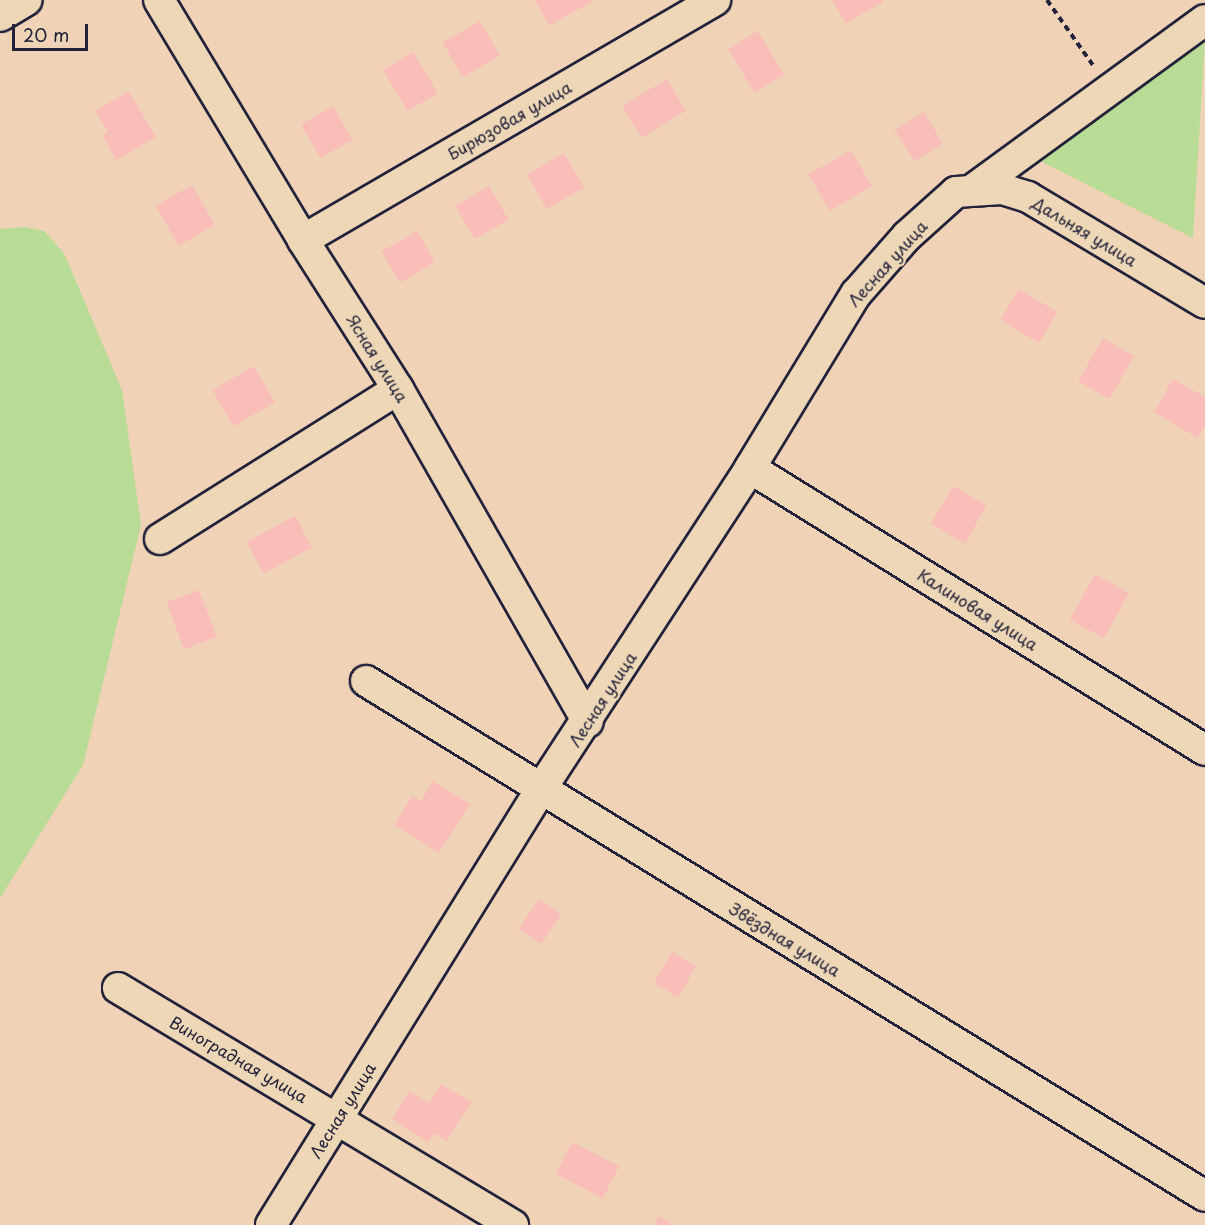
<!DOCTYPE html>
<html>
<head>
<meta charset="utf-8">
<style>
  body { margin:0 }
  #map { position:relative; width:1205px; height:1225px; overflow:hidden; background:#f0d2b7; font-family:"Playpen Sans",sans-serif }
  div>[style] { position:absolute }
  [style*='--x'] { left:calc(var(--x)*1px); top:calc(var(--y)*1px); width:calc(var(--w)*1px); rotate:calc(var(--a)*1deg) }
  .green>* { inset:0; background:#b8db95 }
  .building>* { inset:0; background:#fabeba; transform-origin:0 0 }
  .path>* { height:4px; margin-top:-2px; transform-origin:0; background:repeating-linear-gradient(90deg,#22223b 0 6px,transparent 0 10.5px) }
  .roads { filter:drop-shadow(2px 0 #22223b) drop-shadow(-2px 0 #22223b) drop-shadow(0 2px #22223b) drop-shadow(0 -2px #22223b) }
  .street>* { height:30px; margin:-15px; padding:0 15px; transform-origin:15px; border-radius:15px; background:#edd7b6 }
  span { translate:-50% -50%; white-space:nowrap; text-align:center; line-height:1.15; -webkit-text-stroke:5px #edd7b6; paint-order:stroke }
  .street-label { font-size:16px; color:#22223b }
  .scale { position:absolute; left:12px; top:24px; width:76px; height:27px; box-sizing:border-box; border:3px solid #22223b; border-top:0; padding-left:8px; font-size:18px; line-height:21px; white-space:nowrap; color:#22223b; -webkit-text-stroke:4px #edd7b6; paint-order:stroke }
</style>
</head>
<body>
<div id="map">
  <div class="green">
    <i style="clip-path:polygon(1205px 38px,1193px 238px,1030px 156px)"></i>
    <i style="clip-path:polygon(25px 227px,44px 231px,64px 253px,122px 390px,141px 525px,83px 765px,0 898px,0 229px)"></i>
  </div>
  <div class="building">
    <i style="clip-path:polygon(535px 0,590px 0,591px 2px,549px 26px)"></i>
    <i style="clip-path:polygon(832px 0,882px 0,883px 2px,846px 23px)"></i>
    <i style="left:480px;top:21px;width:40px;height:43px;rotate:60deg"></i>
    <i style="left:758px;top:31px;width:51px;height:35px;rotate:59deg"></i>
    <i style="left:413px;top:52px;width:48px;height:35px;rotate:59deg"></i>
    <i style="left:667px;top:79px;width:37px;height:52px;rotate:59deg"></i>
    <i style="clip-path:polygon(129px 91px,156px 137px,116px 160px,102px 135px,108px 132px,95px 111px)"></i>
    <i style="left:333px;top:106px;width:39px;height:37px;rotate:60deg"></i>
    <i style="left:924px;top:112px;width:37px;height:34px;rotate:59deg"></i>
    <i style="left:851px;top:150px;width:42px;height:49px;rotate:60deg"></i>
    <i style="left:564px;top:153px;width:40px;height:43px;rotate:60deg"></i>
    <i style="left:192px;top:185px;width:46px;height:42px;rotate:60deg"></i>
    <i style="left:489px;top:186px;width:39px;height:39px;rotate:60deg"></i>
    <i style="left:417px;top:231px;width:36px;height:41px;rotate:60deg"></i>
    <i style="left:1019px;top:289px;width:45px;height:36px;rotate:31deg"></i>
    <i style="left:1103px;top:338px;width:36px;height:50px;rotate:30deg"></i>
    <i style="left:254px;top:366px;width:42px;height:48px;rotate:60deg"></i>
    <i style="clip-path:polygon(1173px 379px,1205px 397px,1205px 425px,1198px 438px,1154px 412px)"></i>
    <i style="left:953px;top:486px;width:39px;height:44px;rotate:30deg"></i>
    <i style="left:295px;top:516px;width:36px;height:55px;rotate:62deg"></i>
    <i style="left:1095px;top:574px;width:39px;height:52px;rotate:29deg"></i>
    <i style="left:199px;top:590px;width:50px;height:35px;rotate:69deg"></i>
    <i style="clip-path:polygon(433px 781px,470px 804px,439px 853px,394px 825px,412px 796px,421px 801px)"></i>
    <i style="left:539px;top:899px;width:27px;height:36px;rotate:34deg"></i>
    <i style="left:672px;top:952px;width:28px;height:36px;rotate:30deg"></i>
    <i style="clip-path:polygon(441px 1084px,471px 1102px,447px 1141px,434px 1133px,428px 1142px,392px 1119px,409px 1091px,429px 1103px)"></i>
    <i style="left:572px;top:1142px;width:53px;height:36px;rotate:27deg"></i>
    <i style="clip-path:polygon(659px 1216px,673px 1225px,654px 1225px)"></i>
  </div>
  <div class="path">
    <i style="--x:1047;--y:0;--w:83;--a:54.8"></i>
  </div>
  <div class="roads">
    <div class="street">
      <i style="--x:159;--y:0;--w:280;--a:59"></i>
      <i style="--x:303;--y:240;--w:177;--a:57.5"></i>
      <i style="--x:398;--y:389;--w:383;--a:60.3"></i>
      <i style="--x:0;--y:16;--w:31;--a:-31"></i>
      <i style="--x:972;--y:190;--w:288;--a:-36.1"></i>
      <i style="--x:303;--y:240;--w:477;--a:-30.2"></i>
      <i style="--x:750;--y:468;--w:535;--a:31.79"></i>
      <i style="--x:160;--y:539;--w:281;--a:-32.2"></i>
      <i style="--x:366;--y:681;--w:984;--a:31.54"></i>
      <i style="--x:118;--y:988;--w:461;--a:31"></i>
      <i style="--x:271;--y:1225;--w:513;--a:-58.23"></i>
      <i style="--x:541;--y:789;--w:383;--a:-56.9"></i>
      <i style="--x:750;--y:468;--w:204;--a:-58.7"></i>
      <i style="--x:856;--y:294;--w:77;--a:-48.7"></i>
      <i style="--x:907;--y:236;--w:66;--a:-41.9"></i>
      <i style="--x:956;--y:192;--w:46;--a:-3.7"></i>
      <i style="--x:1002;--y:189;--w:27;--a:17"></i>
      <i style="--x:1028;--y:197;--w:206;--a:30.9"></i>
    </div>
  </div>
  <div class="street-label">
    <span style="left:509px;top:120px;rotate:-30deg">Бирюзовая улица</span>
    <span style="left:1085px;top:231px;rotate:31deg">Дальняя улица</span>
    <span style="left:887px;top:263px;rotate:-48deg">Лесная улица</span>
    <span style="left:378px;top:358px;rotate:58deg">Ясная улица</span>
    <span style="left:978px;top:609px;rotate:32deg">Калиновая улица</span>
    <span style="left:602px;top:699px;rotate:-57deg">Лесная улица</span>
    <span style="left:785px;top:939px;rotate:31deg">Звёздная улица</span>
    <span style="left:239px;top:1059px;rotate:30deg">Виноградная улица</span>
    <span style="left:342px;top:1110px;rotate:-58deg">Лесная улица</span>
  </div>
  <div class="scale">20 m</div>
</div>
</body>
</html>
